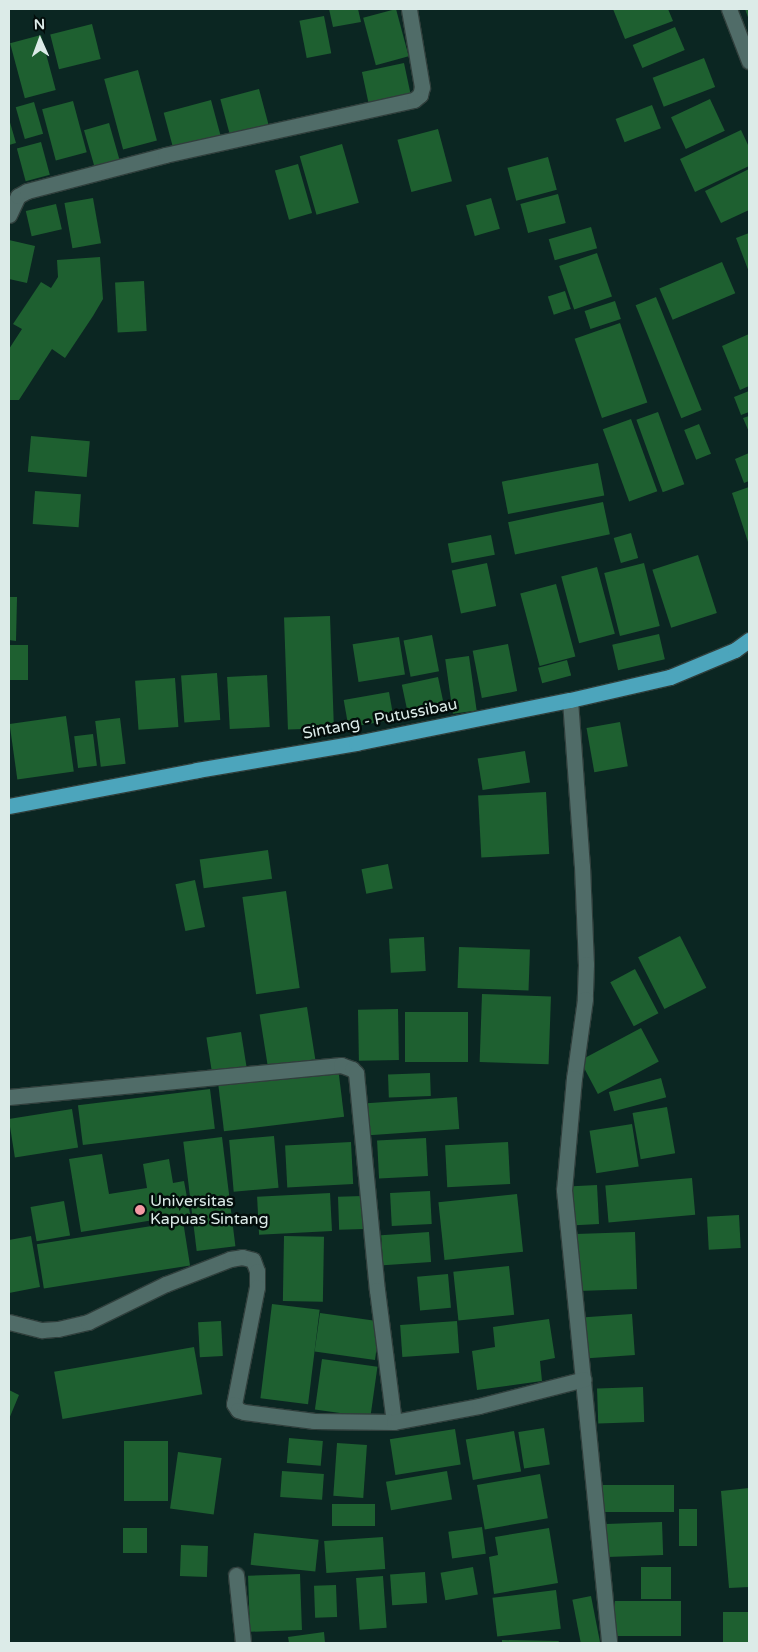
<!DOCTYPE html>
<html>
<head>
<meta charset="utf-8">
<style>
  body { margin:0 }
  #map { position:relative; width:758px; height:1652px; overflow:hidden; background:#0b2622; font-family:"Varela Round",sans-serif }
  div>[style] { position:absolute }
  [style*='--x'] { left:calc(var(--x)*1px); top:calc(var(--y)*1px); width:calc(var(--w)*1px); rotate:calc(var(--a)*1deg) }
  .building>* { inset:0; background:#1e6030; transform-origin:0 0 }
  .roads { filter:drop-shadow(1px 0 #303f3c) drop-shadow(-1px 0 #303f3c) drop-shadow(0 1px #303f3c) drop-shadow(0 -1px #303f3c) }
  .street>* { height:15px; margin:-7.5px; padding:0 7.5px; transform-origin:7.5px; border-radius:7.5px; background:#506c68 }
  .highway>* { height:15px; margin:-7.5px; padding:0 7.5px; transform-origin:7.5px; border-radius:7.5px; background:#4ca5bc }
  .dots>* { width:14px; height:14px; translate:-50% -50%; box-sizing:border-box; border:2px solid #030d0b; border-radius:50% }
  span { translate:-50% -50%; white-space:nowrap; text-align:center; line-height:1.15; -webkit-text-stroke:5px #030d0b; paint-order:stroke }
  .street-label { font-size:16px; color:#dcebe8 }
  .poi-label { font-size:16px; color:#dcebe8 }
  .left { translate:0 -50%; text-align:left }
  .frame { position:absolute; inset:0; border:10px solid #dcebe8; pointer-events:none }
  .north { position:absolute; left:15px; top:15px; width:50px; height:50px; -webkit-text-stroke:4px #030d0b; paint-order:stroke; rotate:358deg; font-size:14px; font-weight:700; line-height:20px; text-align:center; color:#dcebe8 }
  .north::after { content:''; display:block; margin:auto; width:18px; height:22px; background:#dcebe8; clip-path:polygon(50% 0,100% 100%,50% 72%,0 100%) }
</style>
</head>
<body>
<div id="map">
  <div class="building">
    <i style="clip-path:polygon(329px 9px,358px 9px,361px 22px,333px 27px)"></i>
    <i style="left:396px;top:9px;width:49px;height:34px;rotate:75deg"></i>
    <i style="clip-path:polygon(613px 9px,668px 9px,673px 21px,625px 39px)"></i>
    <i style="clip-path:polygon(745px 9px,749px 9px,749px 20px)"></i>
    <i style="left:324px;top:16px;width:38px;height:25px;rotate:79deg"></i>
    <i style="left:92px;top:24px;width:36px;height:43px;rotate:76deg"></i>
    <i style="left:675px;top:27px;width:25px;height:46px;rotate:67deg"></i>
    <i style="left:41px;top:35px;width:57px;height:32px;rotate:75deg"></i>
    <i style="left:704px;top:58px;width:31px;height:55px;rotate:69deg"></i>
    <i style="left:404px;top:63px;width:34px;height:43px;rotate:78deg"></i>
    <i style="left:138px;top:70px;width:73px;height:35px;rotate:75deg"></i>
    <i style="left:259px;top:89px;width:39px;height:40px;rotate:75deg"></i>
    <i style="left:710px;top:99px;width:35px;height:43px;rotate:65deg"></i>
    <i style="left:211px;top:100px;width:41px;height:49px;rotate:75deg"></i>
    <i style="left:73px;top:101px;width:53px;height:32px;rotate:75deg"></i>
    <i style="left:34px;top:102px;width:33px;height:19px;rotate:74deg"></i>
    <i style="left:652px;top:105px;width:25px;height:39px;rotate:69deg"></i>
    <i style="clip-path:polygon(9px 119px,16px 143px,9px 145px)"></i>
    <i style="left:109px;top:123px;width:41px;height:26px;rotate:74deg"></i>
    <i style="left:438px;top:129px;width:54px;height:42px;rotate:75deg"></i>
    <i style="clip-path:polygon(741px 130px,749px 147px,749px 166px,695px 192px,680px 159px)"></i>
    <i style="left:41px;top:142px;width:34px;height:25px;rotate:75deg"></i>
    <i style="left:342px;top:144px;width:61px;height:44px;rotate:74deg"></i>
    <i style="left:548px;top:157px;width:34px;height:42px;rotate:75deg"></i>
    <i style="left:298px;top:164px;width:51px;height:24px;rotate:74deg"></i>
    <i style="clip-path:polygon(749px 169px,749px 210px,721px 223px,705px 191px)"></i>
    <i style="left:558px;top:194px;width:30px;height:39px;rotate:75deg"></i>
    <i style="left:93px;top:198px;width:46px;height:29px;rotate:80deg"></i>
    <i style="left:491px;top:198px;width:32px;height:26px;rotate:74deg"></i>
    <i style="left:56px;top:204px;width:26px;height:31px;rotate:77deg"></i>
    <i style="left:591px;top:227px;width:22px;height:44px;rotate:74deg"></i>
    <i style="clip-path:polygon(749px 233px,749px 272px,736px 238px)"></i>
    <i style="clip-path:polygon(9px 240px,35px 246px,27px 283px,9px 279px)"></i>
    <i style="left:597px;top:253px;width:46px;height:40px;rotate:71deg"></i>
    <i style="clip-path:polygon(100px 257px,103px 299px,93px 316px,65px 358px,52px 349px,19px 400px,9px 400px,9px 349px,22px 329px,13px 324px,41px 282px,51px 288px,58px 277px,57px 260px)"></i>
    <i style="left:722px;top:262px;width:34px;height:68px;rotate:67deg"></i>
    <i style="left:144px;top:281px;width:50px;height:29px;rotate:87deg"></i>
    <i style="left:565px;top:291px;width:19px;height:18px;rotate:72deg"></i>
    <i style="left:656px;top:297px;width:122px;height:22px;rotate:68deg"></i>
    <i style="left:615px;top:301px;width:19px;height:32px;rotate:72deg"></i>
    <i style="left:620px;top:323px;width:84px;height:48px;rotate:71deg"></i>
    <i style="clip-path:polygon(749px 334px,749px 386px,740px 390px,722px 346px)"></i>
    <i style="clip-path:polygon(749px 391px,749px 412px,741px 415px,734px 397px)"></i>
    <i style="left:658px;top:412px;width:77px;height:23px;rotate:70deg"></i>
    <i style="clip-path:polygon(749px 416px,749px 432px,743px 418px)"></i>
    <i style="left:631px;top:419px;width:77px;height:30px;rotate:70deg"></i>
    <i style="left:699px;top:424px;width:32px;height:16px;rotate:68deg"></i>
    <i style="left:31px;top:436px;width:59px;height:36px;rotate:5deg"></i>
    <i style="clip-path:polygon(749px 453px,749px 481px,744px 483px,735px 459px)"></i>
    <i style="left:598px;top:463px;width:33px;height:98px;rotate:79deg"></i>
    <i style="clip-path:polygon(749px 487px,749px 545px,732px 493px)"></i>
    <i style="left:35px;top:491px;width:46px;height:33px;rotate:4deg"></i>
    <i style="left:603px;top:502px;width:33px;height:97px;rotate:78deg"></i>
    <i style="left:631px;top:533px;width:26px;height:18px;rotate:74deg"></i>
    <i style="left:491px;top:535px;width:20px;height:44px;rotate:79deg"></i>
    <i style="left:698px;top:555px;width:61px;height:48px;rotate:72deg"></i>
    <i style="left:487px;top:563px;width:44px;height:36px;rotate:78deg"></i>
    <i style="left:644px;top:563px;width:65px;height:41px;rotate:76deg"></i>
    <i style="left:597px;top:567px;width:69px;height:37px;rotate:75deg"></i>
    <i style="left:556px;top:584px;width:75px;height:37px;rotate:75deg"></i>
    <i style="clip-path:polygon(9px 597px,17px 597px,16px 641px,9px 640px)"></i>
    <i style="left:330px;top:616px;width:112px;height:46px;rotate:88deg"></i>
    <i style="left:659px;top:634px;width:26px;height:48px;rotate:77deg"></i>
    <i style="left:432px;top:635px;width:37px;height:29px;rotate:79deg"></i>
    <i style="left:399px;top:637px;width:38px;height:47px;rotate:81deg"></i>
    <i style="left:508px;top:644px;width:48px;height:36px;rotate:79deg"></i>
    <i style="left:9px;top:645px;width:19px;height:35px"></i>
    <i style="left:469px;top:656px;width:55px;height:24px;rotate:82deg"></i>
    <i style="left:567px;top:660px;width:16px;height:30px;rotate:75deg"></i>
    <i style="left:217px;top:673px;width:47px;height:36px;rotate:86deg"></i>
    <i style="left:267px;top:675px;width:52px;height:40px;rotate:87deg"></i>
    <i style="left:438px;top:677px;width:35px;height:37px;rotate:78deg"></i>
    <i style="left:175px;top:678px;width:49px;height:40px;rotate:86deg"></i>
    <i style="left:389px;top:692px;width:28px;height:46px;rotate:80deg"></i>
    <i style="left:66px;top:716px;width:56px;height:57px;rotate:82deg"></i>
    <i style="left:120px;top:718px;width:46px;height:25px;rotate:83deg"></i>
    <i style="left:620px;top:722px;width:45px;height:34px;rotate:80deg"></i>
    <i style="left:93px;top:734px;width:32px;height:19px;rotate:83deg"></i>
    <i style="left:525px;top:751px;width:32px;height:48px;rotate:81deg"></i>
    <i style="left:546px;top:792px;width:62px;height:68px;rotate:87deg"></i>
    <i style="left:268px;top:850px;width:29px;height:69px;rotate:82deg"></i>
    <i style="left:388px;top:864px;width:25px;height:27px;rotate:79deg"></i>
    <i style="left:195px;top:880px;width:48px;height:20px;rotate:78deg"></i>
    <i style="left:286px;top:891px;width:98px;height:44px;rotate:82deg"></i>
    <i style="left:680px;top:936px;width:58px;height:47px;rotate:63deg"></i>
    <i style="left:424px;top:937px;width:34px;height:35px;rotate:87deg"></i>
    <i style="left:459px;top:947px;width:71px;height:41px;rotate:2deg"></i>
    <i style="left:635px;top:969px;width:50px;height:28px;rotate:62deg"></i>
    <i style="left:482px;top:994px;width:69px;height:68px;rotate:2deg"></i>
    <i style="left:307px;top:1007px;width:53px;height:48px;rotate:81deg"></i>
    <i style="left:398px;top:1009px;width:51px;height:40px;rotate:89deg"></i>
    <i style="left:405px;top:1012px;width:63px;height:50px"></i>
    <i style="left:641px;top:1028px;width:38px;height:69px;rotate:62deg"></i>
    <i style="left:241px;top:1032px;width:36px;height:35px;rotate:81deg"></i>
    <i style="left:338px;top:1067px;width:50px;height:121px;rotate:83deg"></i>
    <i style="left:430px;top:1073px;width:23px;height:42px;rotate:88deg"></i>
    <i style="left:661px;top:1078px;width:20px;height:54px;rotate:75deg"></i>
    <i style="left:210px;top:1089px;width:40px;height:133px;rotate:83deg"></i>
    <i style="left:457px;top:1097px;width:32px;height:94px;rotate:86deg"></i>
    <i style="left:667px;top:1107px;width:47px;height:35px;rotate:80deg"></i>
    <i style="left:72px;top:1109px;width:39px;height:64px;rotate:81deg"></i>
    <i style="left:632px;top:1124px;width:43px;height:43px;rotate:81deg"></i>
    <i style="left:274px;top:1136px;width:52px;height:45px;rotate:85deg"></i>
    <i style="left:222px;top:1137px;width:110px;height:39px;rotate:83deg"></i>
    <i style="left:426px;top:1138px;width:38px;height:49px;rotate:87deg"></i>
    <i style="left:351px;top:1142px;width:42px;height:66px;rotate:87deg"></i>
    <i style="left:508px;top:1142px;width:42px;height:63px;rotate:87deg"></i>
    <i style="clip-path:polygon(102px 1154px,109px 1194px,147px 1188px,143px 1164px,169px 1159px,173px 1183px,184px 1181px,190px 1214px,81px 1232px,69px 1159px)"></i>
    <i style="left:692px;top:1178px;width:37px;height:87px;rotate:85deg"></i>
    <i style="left:597px;top:1185px;width:39px;height:29px;rotate:87deg"></i>
    <i style="left:430px;top:1191px;width:33px;height:40px;rotate:87deg"></i>
    <i style="left:330px;top:1193px;width:38px;height:73px;rotate:87deg"></i>
    <i style="left:517px;top:1194px;width:58px;height:79px;rotate:84deg"></i>
    <i style="left:363px;top:1196px;width:33px;height:25px;rotate:88deg"></i>
    <i style="left:64px;top:1201px;width:35px;height:34px;rotate:80deg"></i>
    <i style="left:739px;top:1215px;width:33px;height:32px;rotate:87deg"></i>
    <i style="left:183px;top:1221px;width:45px;height:148px;rotate:81deg"></i>
    <i style="left:429px;top:1232px;width:30px;height:48px;rotate:86deg"></i>
    <i style="left:635px;top:1232px;width:57px;height:59px;rotate:88deg"></i>
    <i style="clip-path:polygon(31px 1236px,40px 1287px,9px 1293px,9px 1240px)"></i>
    <i style="left:284px;top:1236px;width:40px;height:65px;rotate:1deg"></i>
    <i style="left:509px;top:1266px;width:49px;height:56px;rotate:84deg"></i>
    <i style="left:448px;top:1274px;width:34px;height:31px;rotate:85deg"></i>
    <i style="left:272px;top:1304px;width:48px;height:95px;rotate:7deg"></i>
    <i style="left:320px;top:1313px;width:61px;height:39px;rotate:8deg"></i>
    <i style="left:632px;top:1314px;width:41px;height:47px;rotate:86deg"></i>
    <i style="clip-path:polygon(549px 1319px,555px 1358px,540px 1361px,542px 1381px,477px 1390px,472px 1351px,495px 1347px,493px 1327px)"></i>
    <i style="left:221px;top:1321px;width:35px;height:23px;rotate:87deg"></i>
    <i style="left:457px;top:1321px;width:32px;height:57px;rotate:86deg"></i>
    <i style="left:194px;top:1347px;width:48px;height:142px;rotate:80deg"></i>
    <i style="left:322px;top:1359px;width:56px;height:51px;rotate:8deg"></i>
    <i style="left:643px;top:1387px;width:35px;height:46px;rotate:88deg"></i>
    <i style="clip-path:polygon(9px 1390px,19px 1395px,9px 1419px)"></i>
    <i style="left:544px;top:1428px;width:37px;height:26px;rotate:81deg"></i>
    <i style="left:455px;top:1429px;width:36px;height:66px;rotate:81deg"></i>
    <i style="left:514px;top:1431px;width:41px;height:49px;rotate:80deg"></i>
    <i style="left:289px;top:1438px;width:34px;height:25px;rotate:5deg"></i>
    <i style="left:124px;top:1441px;width:44px;height:60px"></i>
    <i style="left:337px;top:1443px;width:30px;height:53px;rotate:4deg"></i>
    <i style="left:178px;top:1452px;width:44px;height:57px;rotate:8deg"></i>
    <i style="left:282px;top:1471px;width:42px;height:26px;rotate:4deg"></i>
    <i style="left:447px;top:1471px;width:29px;height:62px;rotate:80deg"></i>
    <i style="left:540px;top:1474px;width:45px;height:64px;rotate:80deg"></i>
    <i style="left:674px;top:1485px;width:27px;height:73px;rotate:90deg"></i>
    <i style="clip-path:polygon(749px 1488px,749px 1587px,729px 1588px,721px 1491px)"></i>
    <i style="left:332px;top:1504px;width:43px;height:22px"></i>
    <i style="left:679px;top:1509px;width:18px;height:37px"></i>
    <i style="left:662px;top:1522px;width:33px;height:56px;rotate:88deg"></i>
    <i style="left:482px;top:1527px;width:27px;height:34px;rotate:82deg"></i>
    <i style="left:123px;top:1528px;width:24px;height:25px"></i>
    <i style="clip-path:polygon(549px 1528px,558px 1583px,494px 1594px,489px 1557px,498px 1555px,495px 1537px)"></i>
    <i style="left:254px;top:1533px;width:65px;height:32px;rotate:6deg"></i>
    <i style="left:383px;top:1537px;width:32px;height:59px;rotate:86deg"></i>
    <i style="left:181px;top:1545px;width:27px;height:31px;rotate:2deg"></i>
    <i style="left:473px;top:1567px;width:28px;height:33px;rotate:80deg"></i>
    <i style="left:641px;top:1567px;width:30px;height:32px"></i>
    <i style="left:425px;top:1572px;width:31px;height:35px;rotate:86deg"></i>
    <i style="left:300px;top:1574px;width:56px;height:52px;rotate:88deg"></i>
    <i style="left:383px;top:1576px;width:52px;height:27px;rotate:86deg"></i>
    <i style="left:336px;top:1585px;width:32px;height:22px;rotate:88deg"></i>
    <i style="left:556px;top:1590px;width:39px;height:64px;rotate:83deg"></i>
    <i style="left:591px;top:1596px;width:48px;height:19px;rotate:79deg"></i>
    <i style="left:615px;top:1601px;width:66px;height:35px"></i>
    <i style="left:749px;top:1612px;width:31px;height:26px;rotate:90deg"></i>
    <i style="clip-path:polygon(324px 1632px,325px 1643px,289px 1643px,288px 1637px)"></i>
    <i style="clip-path:polygon(502px 1640px,559px 1641px,558px 1643px,502px 1643px)"></i>
  </div>
  <div class="roads">
    <div class="street">
      <i style="--x:729;--y:9;--w:56;--a:69"></i>
      <i style="--x:9;--y:215;--w:21;--a:-65"></i>
      <i style="--x:18;--y:196;--w:10;--a:-29"></i>
      <i style="--x:27;--y:191;--w:143;--a:-14.6"></i>
      <i style="--x:165;--y:155;--w:255;--a:-12.5"></i>
      <i style="--x:414;--y:100;--w:8;--a:-40"></i>
      <i style="--x:420;--y:95;--w:8;--a:-76"></i>
      <i style="--x:422;--y:87;--w:79;--a:-99.5"></i>
      <i style="--x:570;--y:700;--w:166;--a:85.9"></i>
      <i style="--x:582;--y:866;--w:98;--a:87.7"></i>
      <i style="--x:586;--y:964;--w:35;--a:92"></i>
      <i style="--x:585;--y:999;--w:80;--a:97.9"></i>
      <i style="--x:574;--y:1078;--w:112;--a:95.1"></i>
      <i style="--x:564;--y:1190;--w:455;--a:84.3"></i>
      <i style="--x:9;--y:1097;--w:334;--a:-5.5"></i>
      <i style="--x:341;--y:1065;--w:12;--a:20"></i>
      <i style="--x:352;--y:1069;--w:6;--a:45"></i>
      <i style="--x:356;--y:1073;--w:218;--a:84.5"></i>
      <i style="--x:377;--y:1290;--w:133;--a:82.7"></i>
      <i style="--x:9;--y:1322;--w:34;--a:14"></i>
      <i style="--x:42;--y:1330;--w:16;--a:-4"></i>
      <i style="--x:58;--y:1329;--w:31;--a:-13"></i>
      <i style="--x:88;--y:1322;--w:87;--a:-26"></i>
      <i style="--x:166;--y:1284;--w:69;--a:-21.3"></i>
      <i style="--x:230;--y:1259;--w:12;--a:-9"></i>
      <i style="--x:242;--y:1257;--w:11;--a:15"></i>
      <i style="--x:253;--y:1260;--w:12;--a:70"></i>
      <i style="--x:257;--y:1271;--w:16;--a:90"></i>
      <i style="--x:257;--y:1287;--w:119;--a:101.1"></i>
      <i style="--x:234;--y:1404;--w:7;--a:56"></i>
      <i style="--x:238;--y:1410;--w:6;--a:18"></i>
      <i style="--x:244;--y:1412;--w:71;--a:7.3"></i>
      <i style="--x:314;--y:1421;--w:80;--a:0.7"></i>
      <i style="--x:394;--y:1422;--w:86;--a:-10.7"></i>
      <i style="--x:479;--y:1406;--w:108;--a:-14.4"></i>
      <i style="--x:236;--y:1575;--w:68;--a:84.1"></i>
    </div>
    <div class="highway">
      <i style="--x:9;--y:806;--w:191;--a:-10.8"></i>
      <i style="--x:197;--y:770;--w:161;--a:-9.6"></i>
      <i style="--x:356;--y:743;--w:218;--a:-11.4"></i>
      <i style="--x:570;--y:700;--w:103;--a:-13"></i>
      <i style="--x:670;--y:677;--w:70;--a:-22.6"></i>
      <i style="--x:735;--y:650;--w:17;--a:-36"></i>
    </div>
  </div>
  <div class="dots">
    <i style="left:140px;top:1210px;background:#f49aa4"></i>
  </div>
  <div class="street-label">
    <span style="left:380px;top:719px;rotate:-11deg">Sintang - Putussibau</span>
  </div>
  <div class="poi-label">
    <span class="left" style="left:150px;top:1210px">Universitas<br>Kapuas Sintang</span>
  </div>
  <div class="frame"></div>
  <div class="north">N</div>
</div>
</body>
</html>
